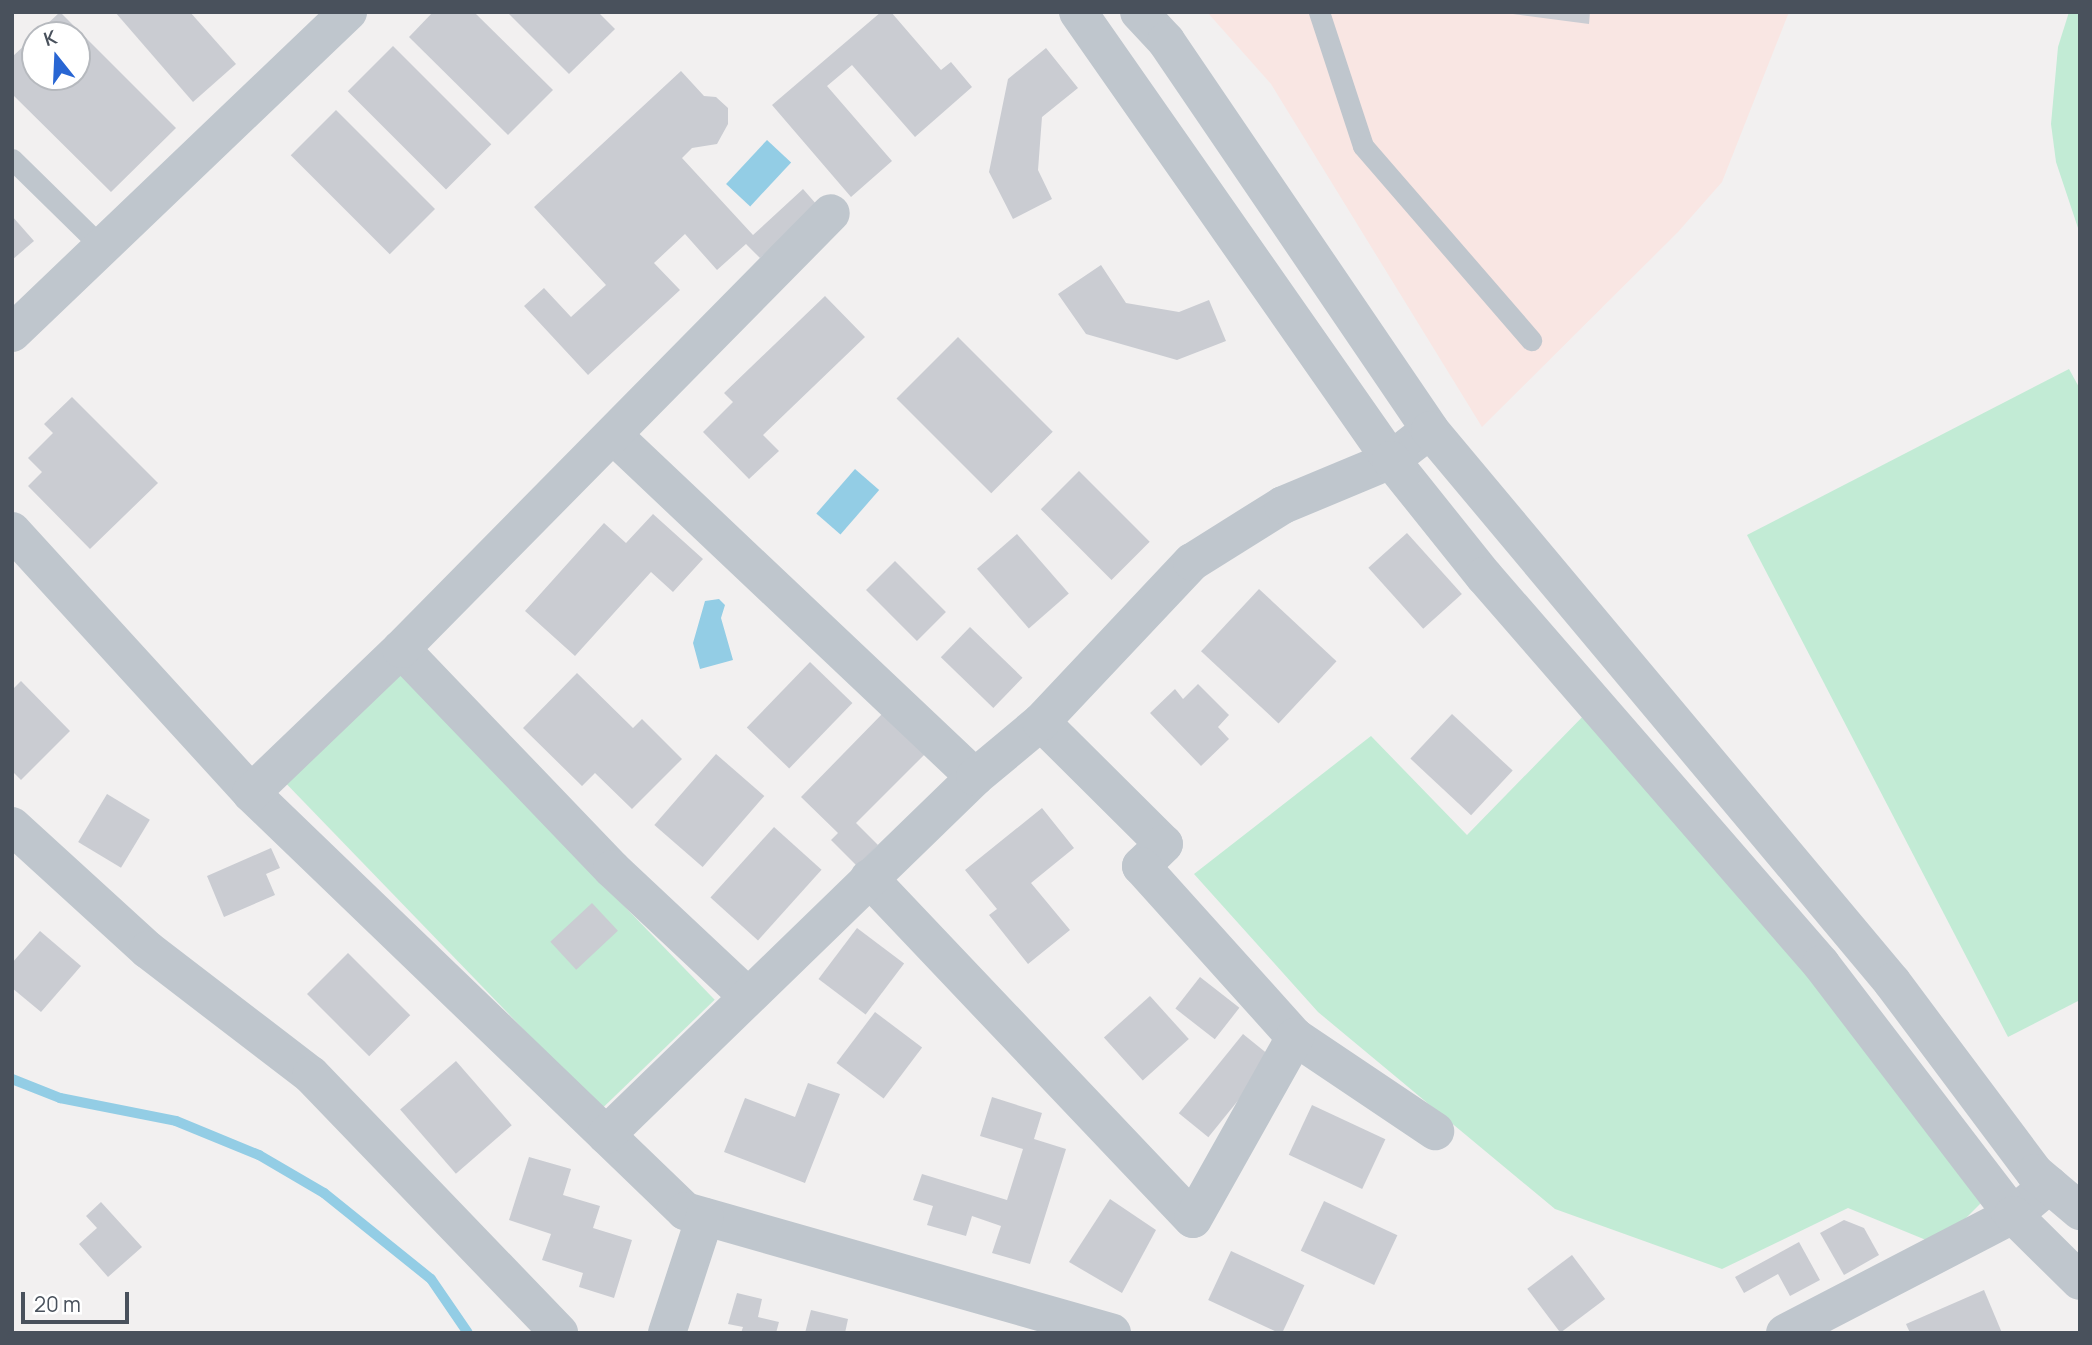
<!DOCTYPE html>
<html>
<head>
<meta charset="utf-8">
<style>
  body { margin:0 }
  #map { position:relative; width:2092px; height:1345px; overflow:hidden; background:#f2f0f0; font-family:Manrope,sans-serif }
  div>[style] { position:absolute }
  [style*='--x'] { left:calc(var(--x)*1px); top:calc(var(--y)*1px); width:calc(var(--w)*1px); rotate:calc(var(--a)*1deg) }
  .medical>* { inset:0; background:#f9e6e3 }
  .green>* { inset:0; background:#c2ebd5; transform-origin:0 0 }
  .water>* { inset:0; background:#93cde5; transform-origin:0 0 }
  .stream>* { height:10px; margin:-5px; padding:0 5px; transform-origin:5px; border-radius:5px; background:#93cde5 }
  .building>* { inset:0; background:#caccd2; transform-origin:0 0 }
  .service>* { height:21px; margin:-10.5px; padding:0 10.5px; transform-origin:10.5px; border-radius:10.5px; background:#bfc6cd }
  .minor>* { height:38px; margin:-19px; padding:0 19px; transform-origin:19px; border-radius:19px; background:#bfc6cd }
  .tertiary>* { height:38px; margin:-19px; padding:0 19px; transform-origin:19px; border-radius:19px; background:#bfc6cd }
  span { translate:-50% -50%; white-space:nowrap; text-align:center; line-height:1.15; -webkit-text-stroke:5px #fff; paint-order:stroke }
  .frame { position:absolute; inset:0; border:14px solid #49515c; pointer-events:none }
  .north { position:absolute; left:21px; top:21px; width:70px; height:70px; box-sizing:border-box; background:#fff; border:2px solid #b6b9be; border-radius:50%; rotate:342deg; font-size:19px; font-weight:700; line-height:28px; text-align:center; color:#49515c }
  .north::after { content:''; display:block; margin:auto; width:24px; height:32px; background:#2966d3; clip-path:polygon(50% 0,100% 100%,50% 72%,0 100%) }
  .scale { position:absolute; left:21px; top:1292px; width:108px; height:32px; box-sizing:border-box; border:4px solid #49515c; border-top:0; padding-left:9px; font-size:21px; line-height:24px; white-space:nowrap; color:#49515c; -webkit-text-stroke:5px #fff; paint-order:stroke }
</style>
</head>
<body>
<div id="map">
  <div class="medical">
    <i style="clip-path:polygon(1207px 12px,1789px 12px,1722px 182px,1678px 232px,1482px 427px,1271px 84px)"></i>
  </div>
  <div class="green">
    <i style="clip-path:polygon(2069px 12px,2080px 12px,2080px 234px,2056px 162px,2051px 124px,2058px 47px)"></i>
    <i style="clip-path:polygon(2069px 369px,2080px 389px,2080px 1000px,2008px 1037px,1747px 535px)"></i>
    <i style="left:400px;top:674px;width:453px;height:158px;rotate:46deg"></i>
    <i style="clip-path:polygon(1593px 706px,1987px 1197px,1960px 1224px,1926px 1240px,1848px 1208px,1722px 1269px,1555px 1209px,1318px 1012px,1194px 874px,1371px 736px,1467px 835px)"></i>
  </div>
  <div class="water">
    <i style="left:767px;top:140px;width:33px;height:60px;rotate:43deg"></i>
    <i style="left:855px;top:469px;width:32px;height:59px;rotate:41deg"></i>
    <i style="clip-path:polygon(719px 599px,725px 605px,721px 618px,733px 660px,700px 669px,693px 643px,705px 601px)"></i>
  </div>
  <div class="stream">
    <i style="--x:12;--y:1079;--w:52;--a:21.6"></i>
    <i style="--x:60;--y:1098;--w:118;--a:11.2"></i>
    <i style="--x:176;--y:1121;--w:90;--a:22.3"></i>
    <i style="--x:259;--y:1155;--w:75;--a:30.3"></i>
    <i style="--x:324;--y:1193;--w:137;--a:38.8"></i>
    <i style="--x:431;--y:1279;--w:65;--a:55.6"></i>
  </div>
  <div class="building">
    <i style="clip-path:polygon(evenodd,60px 12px,176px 128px,111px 192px,12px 94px,12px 57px,60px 12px,35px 35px,77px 35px,77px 77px,35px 77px,35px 35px)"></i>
    <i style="clip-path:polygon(115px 12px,190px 12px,236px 64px,193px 102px)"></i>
    <i style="clip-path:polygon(433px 12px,474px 12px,553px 90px,508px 135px,409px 37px)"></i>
    <i style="clip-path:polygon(507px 12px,598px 12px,615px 29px,569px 74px)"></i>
    <i style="clip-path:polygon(881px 12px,891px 12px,941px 70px,951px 62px,972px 87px,915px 137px,852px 65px,827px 86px,892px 161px,851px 197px,772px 105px)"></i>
    <i style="clip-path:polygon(1498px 12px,1590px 12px,1589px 24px)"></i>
    <i style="left:393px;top:46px;width:139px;height:64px;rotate:45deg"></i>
    <i style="clip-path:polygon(1046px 48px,1078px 88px,1042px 117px,1038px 170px,1052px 199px,1013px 219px,989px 172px,1008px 79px)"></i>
    <i style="clip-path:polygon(681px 71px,704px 96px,716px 97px,728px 108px,728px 124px,717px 144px,692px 148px,682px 158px,753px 235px,803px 189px,817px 205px,760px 258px,746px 244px,717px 270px,685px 234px,654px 263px,680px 290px,588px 375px,524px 306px,544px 288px,571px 317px,606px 285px,534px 207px)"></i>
    <i style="left:336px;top:110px;width:140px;height:64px;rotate:45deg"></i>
    <i style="clip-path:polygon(12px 216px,34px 241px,12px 260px)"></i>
    <i style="clip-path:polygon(1101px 265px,1126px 303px,1179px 312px,1209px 300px,1226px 341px,1177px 360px,1086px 334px,1058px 294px)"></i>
    <i style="clip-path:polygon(825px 296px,865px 337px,763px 435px,779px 451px,749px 479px,703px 432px,733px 402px,724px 393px)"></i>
    <i style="left:958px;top:337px;width:134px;height:87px;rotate:45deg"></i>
    <i style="clip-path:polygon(72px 397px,158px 483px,90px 549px,28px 486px,42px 472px,28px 458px,53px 433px,44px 424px)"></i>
    <i style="left:1079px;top:471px;width:100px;height:54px;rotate:45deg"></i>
    <i style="clip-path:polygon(653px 514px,703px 559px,673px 592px,651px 572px,575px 656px,525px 611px,604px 523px,626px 543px)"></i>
    <i style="left:1407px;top:533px;width:82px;height:52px;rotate:48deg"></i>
    <i style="left:1017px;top:534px;width:79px;height:53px;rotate:49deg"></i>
    <i style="left:895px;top:561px;width:72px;height:41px;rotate:45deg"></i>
    <i style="left:1259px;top:589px;width:106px;height:85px;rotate:43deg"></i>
    <i style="left:970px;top:627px;width:73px;height:42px;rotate:44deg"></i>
    <i style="left:810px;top:662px;width:59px;height:91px;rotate:44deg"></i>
    <i style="clip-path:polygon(577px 673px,633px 728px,642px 719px,682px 759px,632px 809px,595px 773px,582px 786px,523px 728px)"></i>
    <i style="clip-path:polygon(21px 681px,70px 731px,21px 780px,12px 771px,12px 690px)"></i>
    <i style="clip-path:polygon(1198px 684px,1229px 715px,1218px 727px,1229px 739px,1201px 766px,1150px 713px,1175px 689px,1183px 699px)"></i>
    <i style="clip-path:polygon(884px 712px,926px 753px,856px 823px,878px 845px,857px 866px,831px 840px,838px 833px,801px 797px)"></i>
    <i style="left:1452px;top:714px;width:83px;height:61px;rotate:43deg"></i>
    <i style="left:716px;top:754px;width:64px;height:94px;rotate:41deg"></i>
    <i style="left:107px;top:794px;width:50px;height:56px;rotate:31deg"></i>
    <i style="clip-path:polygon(1042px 808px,1074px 848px,1031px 883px,1070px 930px,1028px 964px,989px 915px,997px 909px,965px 870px)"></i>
    <i style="left:774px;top:827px;width:64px;height:95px;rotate:42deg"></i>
    <i style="clip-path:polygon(271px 848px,280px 868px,266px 874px,275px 895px,224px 917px,207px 876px)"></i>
    <i style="left:592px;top:903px;width:38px;height:57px;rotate:47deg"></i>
    <i style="left:857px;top:928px;width:59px;height:64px;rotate:37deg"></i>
    <i style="clip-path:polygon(40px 931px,81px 966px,41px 1012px,12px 988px,12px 963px)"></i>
    <i style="left:348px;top:953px;width:88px;height:58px;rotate:45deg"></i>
    <i style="left:1200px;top:977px;width:50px;height:40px;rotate:38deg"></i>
    <i style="left:1150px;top:996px;width:58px;height:62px;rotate:48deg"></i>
    <i style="left:875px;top:1012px;width:59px;height:64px;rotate:37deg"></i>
    <i style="left:1243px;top:1034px;width:38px;height:102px;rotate:39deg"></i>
    <i style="left:456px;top:1061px;width:85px;height:74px;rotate:49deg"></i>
    <i style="clip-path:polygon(808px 1083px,840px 1094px,805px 1183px,724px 1152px,745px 1098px,795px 1117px)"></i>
    <i style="clip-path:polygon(992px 1097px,1042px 1113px,1034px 1139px,1066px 1149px,1030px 1264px,992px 1253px,1001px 1226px,972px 1216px,966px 1236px,927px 1225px,933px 1206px,913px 1200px,922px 1174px,1007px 1200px,1023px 1149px,980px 1136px)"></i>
    <i style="left:1312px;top:1105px;width:81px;height:55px;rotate:25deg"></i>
    <i style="clip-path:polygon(529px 1157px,571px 1169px,563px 1195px,600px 1206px,593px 1228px,632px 1240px,614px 1298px,579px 1287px,583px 1273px,542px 1260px,551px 1234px,509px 1220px)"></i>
    <i style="clip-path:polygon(1110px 1199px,1156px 1230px,1122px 1293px,1069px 1262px)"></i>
    <i style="left:1324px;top:1201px;width:81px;height:55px;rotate:25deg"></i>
    <i style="clip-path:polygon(101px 1202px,142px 1247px,108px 1277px,79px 1244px,97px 1228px,86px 1216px)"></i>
    <i style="clip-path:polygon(1844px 1220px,1864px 1228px,1879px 1255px,1844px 1275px,1820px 1233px)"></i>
    <i style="clip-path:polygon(1799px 1242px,1820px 1280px,1790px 1296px,1778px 1274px,1744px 1293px,1735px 1277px)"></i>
    <i style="left:1231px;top:1251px;width:81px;height:54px;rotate:25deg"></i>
    <i style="left:1572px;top:1255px;width:55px;height:56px;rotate:53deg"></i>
    <i style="clip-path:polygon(1984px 1290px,2002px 1333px,1910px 1333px,1906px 1324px)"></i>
    <i style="clip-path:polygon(737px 1293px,762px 1299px,758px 1317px,779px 1322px,776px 1333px,741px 1333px,743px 1327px,728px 1324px)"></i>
    <i style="clip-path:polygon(811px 1310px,848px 1319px,845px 1333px,805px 1333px)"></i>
  </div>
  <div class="service">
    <i style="--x:1319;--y:12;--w:141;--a:71.8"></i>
    <i style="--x:1363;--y:146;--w:257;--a:49.1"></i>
    <i style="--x:12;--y:159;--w:126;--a:44.4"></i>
  </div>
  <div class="minor">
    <i style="--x:12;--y:333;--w:465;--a:-43.7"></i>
    <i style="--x:613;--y:435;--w:498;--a:43.4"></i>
    <i style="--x:12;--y:531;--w:355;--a:47.6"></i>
    <i style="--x:251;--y:793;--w:603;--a:43.92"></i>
    <i style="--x:685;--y:1211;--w:444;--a:15.9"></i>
    <i style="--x:401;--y:649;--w:305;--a:46.2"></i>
    <i style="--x:612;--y:869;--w:184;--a:43.2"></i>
    <i style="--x:1041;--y:722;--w:173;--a:44.8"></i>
    <i style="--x:1164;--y:844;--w:32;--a:136"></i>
    <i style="--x:1141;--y:866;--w:230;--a:48"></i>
    <i style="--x:1295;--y:1037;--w:169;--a:33.9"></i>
    <i style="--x:251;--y:793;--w:208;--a:-43.8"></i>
    <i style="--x:401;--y:649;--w:612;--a:-45.4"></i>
    <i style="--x:12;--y:826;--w:184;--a:42.4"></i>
    <i style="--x:148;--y:950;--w:205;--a:37.5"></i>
    <i style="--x:311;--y:1075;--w:358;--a:46.1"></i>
    <i style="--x:869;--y:878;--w:470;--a:46.5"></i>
    <i style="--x:1193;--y:1219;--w:209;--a:-60.7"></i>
    <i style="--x:606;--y:1135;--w:514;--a:-44.13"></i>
    <i style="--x:975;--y:777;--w:86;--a:-39.8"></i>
    <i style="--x:1041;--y:722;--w:220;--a:-46.7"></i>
    <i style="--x:1192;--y:562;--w:107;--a:-32.1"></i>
    <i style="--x:1283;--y:505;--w:117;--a:-22.6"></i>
    <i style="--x:1391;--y:460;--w:49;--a:-37.6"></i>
    <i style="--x:667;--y:1333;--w:122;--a:-71.9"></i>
    <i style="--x:1785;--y:1333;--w:257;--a:-27.4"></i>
    <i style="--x:2013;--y:1215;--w:47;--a:-39.8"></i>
  </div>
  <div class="tertiary">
    <i style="--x:1078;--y:12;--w:547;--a:55.06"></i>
    <i style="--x:1391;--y:460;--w:149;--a:51.3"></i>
    <i style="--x:1484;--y:576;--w:514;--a:49.02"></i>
    <i style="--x:1821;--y:964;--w:316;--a:52.6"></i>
    <i style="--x:2013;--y:1215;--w:94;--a:44.6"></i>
    <i style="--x:1139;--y:12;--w:40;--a:47"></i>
    <i style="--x:1166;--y:41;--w:470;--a:55.8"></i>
    <i style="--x:1430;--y:430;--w:720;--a:50.07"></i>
    <i style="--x:1892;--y:982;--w:239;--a:53.2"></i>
    <i style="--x:2035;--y:1173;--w:59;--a:40.2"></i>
  </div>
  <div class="frame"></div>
  <div class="north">K</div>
  <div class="scale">20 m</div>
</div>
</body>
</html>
